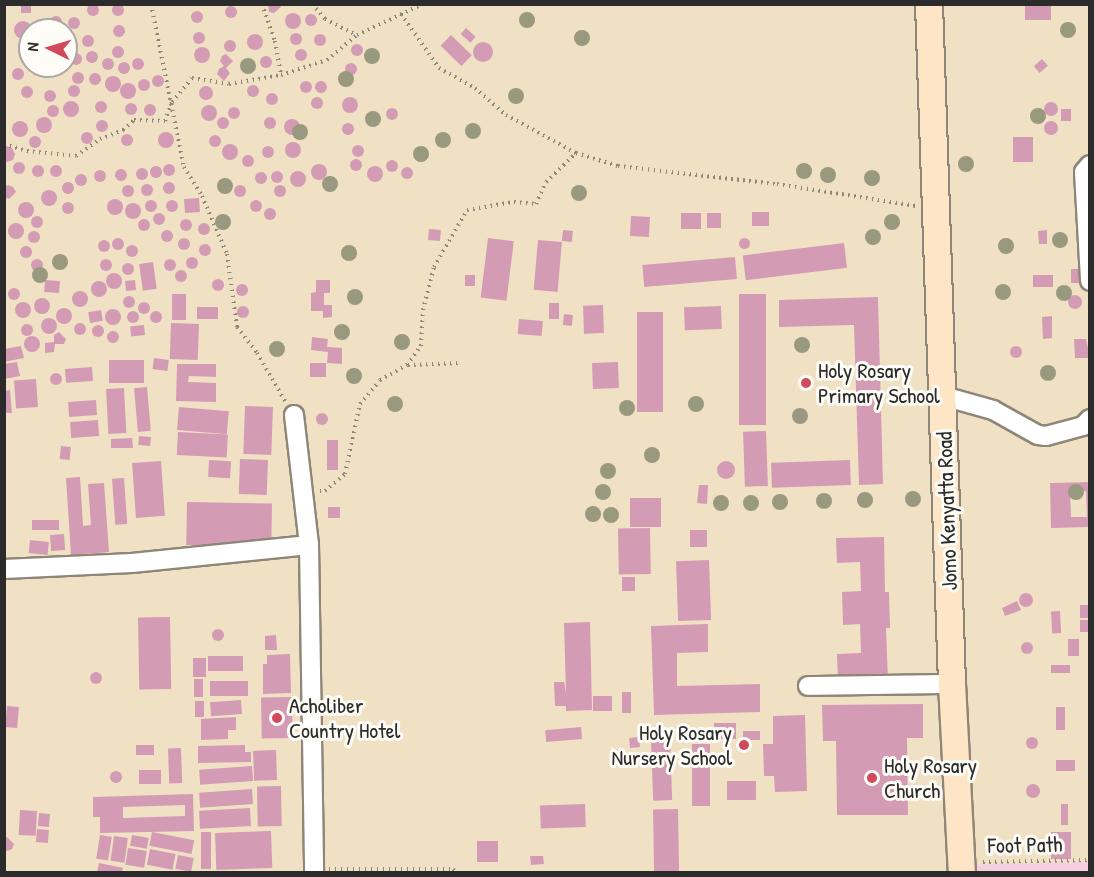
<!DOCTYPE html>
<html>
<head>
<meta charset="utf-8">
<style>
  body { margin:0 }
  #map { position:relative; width:1094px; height:877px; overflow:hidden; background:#f1e1c4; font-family:"Patrick Hand",sans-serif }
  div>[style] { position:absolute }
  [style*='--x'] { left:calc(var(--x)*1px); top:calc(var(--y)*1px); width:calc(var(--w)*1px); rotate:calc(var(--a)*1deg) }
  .built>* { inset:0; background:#f3cfdf }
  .building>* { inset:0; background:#d39cb4; transform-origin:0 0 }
  .round { border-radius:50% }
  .path>* { height:4px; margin-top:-2px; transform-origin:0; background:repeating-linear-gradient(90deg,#8e8678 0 1.5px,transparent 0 6px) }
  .roads { filter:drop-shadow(2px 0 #8e8678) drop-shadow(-2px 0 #8e8678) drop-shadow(0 2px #8e8678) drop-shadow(0 -2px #8e8678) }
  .minor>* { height:18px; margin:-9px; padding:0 9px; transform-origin:9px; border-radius:9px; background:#fff }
  .secondary>* { height:26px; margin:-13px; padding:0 13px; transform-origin:13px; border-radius:13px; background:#fee5c5 }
  .trees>* { width:16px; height:16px; margin:-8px; border-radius:50%; background:#98997f }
  .dots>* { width:16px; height:16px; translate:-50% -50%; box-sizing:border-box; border:3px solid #fdfcf7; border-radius:50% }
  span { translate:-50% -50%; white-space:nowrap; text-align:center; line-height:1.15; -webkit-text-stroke:6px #fdfcf7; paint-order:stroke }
  .poi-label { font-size:22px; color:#2b2b2b }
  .left { translate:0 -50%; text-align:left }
  .right { translate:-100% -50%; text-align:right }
  .street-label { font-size:22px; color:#2b2b2b }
  .frame { position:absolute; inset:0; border:6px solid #2b2b2b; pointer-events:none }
  .north { position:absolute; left:18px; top:18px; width:60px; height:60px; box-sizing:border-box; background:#fdfcf7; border:2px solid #a9a8a5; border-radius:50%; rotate:275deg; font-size:16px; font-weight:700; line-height:24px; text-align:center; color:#2b2b2b }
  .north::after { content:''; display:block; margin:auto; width:21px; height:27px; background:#d1495b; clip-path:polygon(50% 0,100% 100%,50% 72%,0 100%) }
</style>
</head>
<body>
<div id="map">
  <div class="built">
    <i style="clip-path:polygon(1089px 862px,1089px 872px,964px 872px,964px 865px)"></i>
  </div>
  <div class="building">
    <i class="round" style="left:112px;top:4px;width:12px;height:12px"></i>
    <i class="round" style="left:87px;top:4px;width:12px;height:12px"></i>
    <i style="left:21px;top:4px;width:10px;height:9px"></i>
    <i style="clip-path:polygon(268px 4px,280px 4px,281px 7px,274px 13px,269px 12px)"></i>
    <i style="left:1025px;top:4px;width:26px;height:16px"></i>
    <i class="round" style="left:225px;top:6px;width:12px;height:12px"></i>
    <i class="round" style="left:191px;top:11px;width:12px;height:12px"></i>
    <i class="round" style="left:285px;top:13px;width:16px;height:16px"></i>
    <i class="round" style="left:305px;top:14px;width:12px;height:12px"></i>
    <i class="round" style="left:50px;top:16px;width:12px;height:12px"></i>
    <i class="round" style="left:68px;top:17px;width:12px;height:12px"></i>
    <i class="round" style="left:14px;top:21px;width:18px;height:18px"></i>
    <i class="round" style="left:113px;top:25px;width:12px;height:12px"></i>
    <i style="left:466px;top:28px;width:13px;height:8px;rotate:42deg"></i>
    <i class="round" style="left:193px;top:32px;width:12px;height:12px"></i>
    <i class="round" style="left:290px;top:33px;width:12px;height:12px"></i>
    <i class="round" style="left:314px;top:34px;width:12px;height:12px"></i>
    <i class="round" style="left:247px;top:34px;width:16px;height:16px"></i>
    <i class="round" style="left:82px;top:35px;width:12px;height:12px"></i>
    <i style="left:451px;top:35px;width:29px;height:15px;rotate:44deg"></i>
    <i class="round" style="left:224px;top:40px;width:12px;height:12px"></i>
    <i class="round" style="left:473px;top:42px;width:20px;height:20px"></i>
    <i class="round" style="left:351px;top:44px;width:12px;height:12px"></i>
    <i class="round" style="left:112px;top:46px;width:12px;height:12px"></i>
    <i class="round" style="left:194px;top:47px;width:16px;height:16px"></i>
    <i class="round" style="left:295px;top:49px;width:12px;height:12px"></i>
    <i class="round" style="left:86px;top:51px;width:12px;height:12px"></i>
    <i class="round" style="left:70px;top:53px;width:12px;height:12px"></i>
    <i style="clip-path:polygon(226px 54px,233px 61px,226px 68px,230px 73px,224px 81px,217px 74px,219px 69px,224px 66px,220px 61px,222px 56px)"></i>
    <i class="round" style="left:260px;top:56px;width:12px;height:12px"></i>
    <i class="round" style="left:102px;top:58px;width:12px;height:12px"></i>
    <i class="round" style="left:132px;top:58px;width:12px;height:12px"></i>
    <i style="left:1042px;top:59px;width:9px;height:11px;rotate:49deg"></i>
    <i class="round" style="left:118px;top:62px;width:12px;height:12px"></i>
    <i class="round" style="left:345px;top:63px;width:12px;height:12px"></i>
    <i style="clip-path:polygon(49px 66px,61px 66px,60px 73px,50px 73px)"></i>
    <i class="round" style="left:12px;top:68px;width:12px;height:12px"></i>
    <i class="round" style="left:72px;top:72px;width:12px;height:12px"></i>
    <i class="round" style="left:89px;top:73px;width:12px;height:12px"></i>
    <i class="round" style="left:152px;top:75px;width:12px;height:12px"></i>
    <i class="round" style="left:105px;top:76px;width:16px;height:16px"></i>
    <i class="round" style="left:138px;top:79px;width:12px;height:12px"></i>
    <i class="round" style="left:300px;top:81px;width:12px;height:12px"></i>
    <i class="round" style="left:315px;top:81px;width:12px;height:12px"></i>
    <i class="round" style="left:120px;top:83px;width:16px;height:16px"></i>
    <i class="round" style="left:247px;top:85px;width:12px;height:12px"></i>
    <i class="round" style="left:68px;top:85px;width:12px;height:12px"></i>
    <i class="round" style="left:21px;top:86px;width:12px;height:12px"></i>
    <i class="round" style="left:199px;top:86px;width:14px;height:14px"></i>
    <i class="round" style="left:44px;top:90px;width:12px;height:12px"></i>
    <i class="round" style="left:266px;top:93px;width:12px;height:12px"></i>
    <i class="round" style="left:311px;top:97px;width:12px;height:12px"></i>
    <i class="round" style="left:342px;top:97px;width:16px;height:16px"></i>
    <i class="round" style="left:95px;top:101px;width:12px;height:12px"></i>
    <i class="round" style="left:63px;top:101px;width:16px;height:16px"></i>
    <i class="round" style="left:1044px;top:102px;width:14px;height:14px"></i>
    <i class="round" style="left:125px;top:103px;width:12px;height:12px"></i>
    <i class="round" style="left:144px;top:104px;width:12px;height:12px"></i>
    <i class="round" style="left:47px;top:105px;width:12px;height:12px"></i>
    <i class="round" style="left:201px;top:105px;width:16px;height:16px"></i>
    <i class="round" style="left:228px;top:107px;width:12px;height:12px"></i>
    <i class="round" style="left:386px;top:108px;width:12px;height:12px"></i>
    <i style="left:1061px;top:109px;width:10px;height:12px"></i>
    <i class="round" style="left:217px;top:117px;width:12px;height:12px"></i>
    <i class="round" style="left:264px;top:117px;width:12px;height:12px"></i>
    <i class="round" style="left:36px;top:117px;width:16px;height:16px"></i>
    <i class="round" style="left:284px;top:119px;width:16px;height:16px"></i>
    <i class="round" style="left:96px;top:120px;width:12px;height:12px"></i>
    <i class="round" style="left:1044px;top:121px;width:14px;height:14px"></i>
    <i class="round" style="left:12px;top:121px;width:16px;height:16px"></i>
    <i class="round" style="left:342px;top:123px;width:12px;height:12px"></i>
    <i class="round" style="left:81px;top:132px;width:12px;height:12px"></i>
    <i class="round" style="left:158px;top:132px;width:16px;height:16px"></i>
    <i class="round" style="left:121px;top:134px;width:12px;height:12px"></i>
    <i class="round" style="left:209px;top:135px;width:12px;height:12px"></i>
    <i class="round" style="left:29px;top:136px;width:12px;height:12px"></i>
    <i style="left:1013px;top:137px;width:20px;height:25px"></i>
    <i class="round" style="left:285px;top:142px;width:16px;height:16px"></i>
    <i class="round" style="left:222px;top:144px;width:16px;height:16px"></i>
    <i class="round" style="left:352px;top:145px;width:12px;height:12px"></i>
    <i class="round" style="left:262px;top:146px;width:12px;height:12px"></i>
    <i style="clip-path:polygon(6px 146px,12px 148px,15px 154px,13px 160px,7px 162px,4px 161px)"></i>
    <i class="round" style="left:242px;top:155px;width:12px;height:12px"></i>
    <i class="round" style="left:350px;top:159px;width:12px;height:12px"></i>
    <i class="round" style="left:386px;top:160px;width:12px;height:12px"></i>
    <i class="round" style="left:13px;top:162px;width:12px;height:12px"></i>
    <i class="round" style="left:163px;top:164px;width:12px;height:12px"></i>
    <i class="round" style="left:311px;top:164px;width:16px;height:16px"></i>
    <i class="round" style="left:50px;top:165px;width:12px;height:12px"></i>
    <i class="round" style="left:32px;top:165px;width:12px;height:12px"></i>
    <i class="round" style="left:150px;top:166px;width:12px;height:12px"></i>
    <i class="round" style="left:367px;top:166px;width:16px;height:16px"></i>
    <i class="round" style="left:401px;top:167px;width:12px;height:12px"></i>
    <i class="round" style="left:136px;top:168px;width:12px;height:12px"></i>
    <i class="round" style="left:115px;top:169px;width:12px;height:12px"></i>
    <i class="round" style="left:94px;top:170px;width:12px;height:12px"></i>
    <i class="round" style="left:271px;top:171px;width:12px;height:12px"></i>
    <i class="round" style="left:290px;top:171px;width:16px;height:16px"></i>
    <i class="round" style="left:255px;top:172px;width:12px;height:12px"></i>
    <i class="round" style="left:75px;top:174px;width:12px;height:12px"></i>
    <i class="round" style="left:163px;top:182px;width:12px;height:12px"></i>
    <i class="round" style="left:62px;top:182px;width:12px;height:12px"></i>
    <i class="round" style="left:141px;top:184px;width:12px;height:12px"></i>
    <i class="round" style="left:122px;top:185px;width:12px;height:12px"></i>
    <i class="round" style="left:274px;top:185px;width:12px;height:12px"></i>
    <i class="round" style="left:234px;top:185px;width:12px;height:12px"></i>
    <i style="clip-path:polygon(8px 185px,13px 187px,16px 192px,9px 199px,4px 197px,4px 187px)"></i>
    <i class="round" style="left:41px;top:190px;width:16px;height:16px"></i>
    <i style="left:199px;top:198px;width:14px;height:15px;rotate:86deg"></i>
    <i class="round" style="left:107px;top:199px;width:16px;height:16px"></i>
    <i class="round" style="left:250px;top:200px;width:12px;height:12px"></i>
    <i class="round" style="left:145px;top:200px;width:12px;height:12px"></i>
    <i class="round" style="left:166px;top:200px;width:12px;height:12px"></i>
    <i class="round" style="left:62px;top:202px;width:12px;height:12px"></i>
    <i class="round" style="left:18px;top:202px;width:16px;height:16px"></i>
    <i class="round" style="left:125px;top:203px;width:16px;height:16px"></i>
    <i class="round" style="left:264px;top:208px;width:12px;height:12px"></i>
    <i style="left:752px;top:212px;width:17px;height:14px"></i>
    <i class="round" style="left:153px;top:213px;width:12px;height:12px"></i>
    <i style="left:681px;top:213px;width:20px;height:16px"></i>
    <i style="left:707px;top:213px;width:14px;height:15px"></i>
    <i class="round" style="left:31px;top:216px;width:12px;height:12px"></i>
    <i style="left:631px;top:216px;width:19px;height:20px;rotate:3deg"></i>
    <i class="round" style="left:138px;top:219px;width:12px;height:12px"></i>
    <i class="round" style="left:180px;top:219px;width:12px;height:12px"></i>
    <i class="round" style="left:198px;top:223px;width:12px;height:12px"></i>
    <i class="round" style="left:8px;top:223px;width:16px;height:16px"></i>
    <i style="left:429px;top:229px;width:12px;height:11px;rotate:5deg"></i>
    <i class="round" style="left:161px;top:230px;width:12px;height:12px"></i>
    <i style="left:563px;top:230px;width:10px;height:11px;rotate:6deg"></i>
    <i style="clip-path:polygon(1047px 230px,1047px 244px,1039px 244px,1038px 231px)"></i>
    <i class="round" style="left:28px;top:231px;width:12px;height:12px"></i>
    <i class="round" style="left:738.5px;top:237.5px;width:11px;height:11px"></i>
    <i class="round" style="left:112px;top:238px;width:12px;height:12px"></i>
    <i class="round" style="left:178px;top:238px;width:12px;height:12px"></i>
    <i style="left:488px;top:238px;width:26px;height:60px;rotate:7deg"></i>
    <i class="round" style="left:98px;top:240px;width:12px;height:12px"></i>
    <i style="left:538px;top:240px;width:24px;height:50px;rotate:5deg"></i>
    <i style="left:844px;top:243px;width:25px;height:102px;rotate:83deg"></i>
    <i class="round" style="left:199px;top:244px;width:12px;height:12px"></i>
    <i class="round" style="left:126px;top:245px;width:12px;height:12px"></i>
    <i class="round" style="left:20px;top:246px;width:12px;height:12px"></i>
    <i class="round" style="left:186px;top:257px;width:12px;height:12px"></i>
    <i style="left:735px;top:257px;width:22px;height:93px;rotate:85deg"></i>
    <i class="round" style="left:31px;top:259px;width:12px;height:12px"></i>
    <i class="round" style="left:164px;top:259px;width:12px;height:12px"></i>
    <i class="round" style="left:100px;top:259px;width:12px;height:12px"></i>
    <i style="left:153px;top:262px;width:27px;height:14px;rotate:82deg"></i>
    <i class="round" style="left:122px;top:263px;width:12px;height:12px"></i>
    <i style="left:1071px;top:269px;width:10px;height:14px"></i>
    <i class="round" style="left:175px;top:270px;width:12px;height:12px"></i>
    <i class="round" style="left:106px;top:273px;width:16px;height:16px"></i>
    <i style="left:465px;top:275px;width:10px;height:11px"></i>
    <i style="left:1033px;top:275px;width:20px;height:12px"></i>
    <i class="round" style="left:212px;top:279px;width:12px;height:12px"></i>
    <i style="left:45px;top:280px;width:15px;height:12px;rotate:4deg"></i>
    <i style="left:135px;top:280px;width:10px;height:10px;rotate:84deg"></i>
    <i style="clip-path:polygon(316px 280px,330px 280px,330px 293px,324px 293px,324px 305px,332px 305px,332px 317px,323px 318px,323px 311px,311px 311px,311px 293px,316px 292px)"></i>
    <i class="round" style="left:91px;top:281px;width:16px;height:16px"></i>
    <i class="round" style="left:236px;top:284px;width:12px;height:12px"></i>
    <i class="round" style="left:8px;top:288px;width:12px;height:12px"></i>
    <i class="round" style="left:72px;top:291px;width:16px;height:16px"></i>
    <i style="left:172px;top:294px;width:14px;height:26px"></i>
    <i style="left:739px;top:294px;width:27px;height:131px"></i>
    <i class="round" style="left:1068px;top:295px;width:14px;height:14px"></i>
    <i class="round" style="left:123px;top:296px;width:12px;height:12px"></i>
    <i style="clip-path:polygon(878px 297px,883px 484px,859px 485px,854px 325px,779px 327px,779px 300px)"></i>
    <i class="round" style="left:34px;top:298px;width:16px;height:16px"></i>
    <i class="round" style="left:138px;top:302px;width:12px;height:12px"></i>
    <i class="round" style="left:15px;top:302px;width:16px;height:16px"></i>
    <i style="left:549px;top:303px;width:10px;height:16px"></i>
    <i style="left:603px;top:305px;width:28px;height:20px;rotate:88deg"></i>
    <i class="round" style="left:237px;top:306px;width:12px;height:12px"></i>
    <i style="left:721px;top:306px;width:23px;height:37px;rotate:88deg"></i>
    <i style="left:197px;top:307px;width:21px;height:12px"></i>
    <i class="round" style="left:56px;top:308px;width:16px;height:16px"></i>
    <i class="round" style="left:105px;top:309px;width:16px;height:16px"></i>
    <i style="left:101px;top:310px;width:11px;height:13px;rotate:80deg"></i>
    <i class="round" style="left:127px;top:311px;width:12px;height:12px"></i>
    <i class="round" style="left:150px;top:311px;width:12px;height:12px"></i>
    <i style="left:637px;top:312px;width:26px;height:100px"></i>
    <i style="left:564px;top:314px;width:9px;height:11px;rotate:6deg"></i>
    <i style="clip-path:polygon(1052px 316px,1052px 338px,1043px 339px,1042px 317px)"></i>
    <i class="round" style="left:41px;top:318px;width:16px;height:16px"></i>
    <i style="left:519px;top:319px;width:24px;height:15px;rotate:5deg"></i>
    <i class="round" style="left:74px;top:323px;width:12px;height:12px"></i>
    <i style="left:171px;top:323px;width:28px;height:36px;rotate:2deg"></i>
    <i class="round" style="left:21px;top:324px;width:12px;height:12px"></i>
    <i class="round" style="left:92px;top:325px;width:12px;height:12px"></i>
    <i style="left:144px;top:325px;width:10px;height:14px;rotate:84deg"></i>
    <i class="round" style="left:107px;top:331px;width:12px;height:12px"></i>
    <i style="clip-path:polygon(59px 332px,66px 339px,64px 344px,55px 344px,54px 352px,45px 353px,45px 343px,54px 342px,54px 335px)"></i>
    <i class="round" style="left:24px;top:336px;width:16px;height:16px"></i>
    <i style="clip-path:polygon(312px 337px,328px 339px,327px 347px,342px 348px,342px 364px,327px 363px,328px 352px,311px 350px)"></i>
    <i style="clip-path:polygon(1074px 339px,1086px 339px,1090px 358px,1075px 358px)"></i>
    <i class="round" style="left:1010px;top:346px;width:12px;height:12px"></i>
    <i style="clip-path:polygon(21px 346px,24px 358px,4px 362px,4px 349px)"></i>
    <i style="left:154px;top:358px;width:15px;height:11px;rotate:8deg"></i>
    <i style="left:109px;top:360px;width:35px;height:23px"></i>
    <i style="clip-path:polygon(17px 362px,20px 376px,4px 379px,4px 364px)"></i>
    <i style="left:618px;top:362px;width:26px;height:26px;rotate:88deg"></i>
    <i style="left:310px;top:363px;width:16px;height:14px"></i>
    <i style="clip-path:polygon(177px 364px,216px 364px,216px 377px,189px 376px,188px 382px,216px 383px,216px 402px,176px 401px)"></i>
    <i style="left:92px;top:367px;width:14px;height:27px;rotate:86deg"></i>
    <i class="round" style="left:50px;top:373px;width:12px;height:12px"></i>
    <i style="left:36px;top:379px;width:28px;height:22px;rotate:86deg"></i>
    <i style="left:147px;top:387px;width:44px;height:13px;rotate:85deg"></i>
    <i style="left:124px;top:388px;width:45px;height:18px;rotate:87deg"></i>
    <i style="clip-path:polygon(10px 390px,12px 413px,4px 413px,4px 391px)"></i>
    <i style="left:96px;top:400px;width:15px;height:28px;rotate:86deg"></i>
    <i style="left:245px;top:406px;width:28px;height:48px;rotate:2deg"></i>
    <i style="left:179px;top:407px;width:50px;height:23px;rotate:5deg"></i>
    <i class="round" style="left:316px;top:413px;width:12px;height:12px"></i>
    <i style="left:98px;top:420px;width:16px;height:28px;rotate:86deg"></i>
    <i style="left:766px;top:431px;width:55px;height:23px;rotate:88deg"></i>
    <i style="left:178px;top:432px;width:50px;height:23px;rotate:3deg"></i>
    <i style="left:139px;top:436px;width:12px;height:9px;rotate:5deg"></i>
    <i style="clip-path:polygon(132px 438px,133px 448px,111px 448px,111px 439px)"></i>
    <i style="left:327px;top:440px;width:11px;height:30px"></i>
    <i style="left:61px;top:446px;width:10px;height:13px;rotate:6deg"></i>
    <i style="left:240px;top:459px;width:28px;height:35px;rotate:2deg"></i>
    <i style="left:209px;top:460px;width:22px;height:17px;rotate:3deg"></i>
    <i style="left:850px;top:460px;width:25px;height:79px;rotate:88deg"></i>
    <i style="left:161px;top:461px;width:55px;height:29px;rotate:86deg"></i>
    <i class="round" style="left:717px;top:461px;width:18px;height:18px"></i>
    <i style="clip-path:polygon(80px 477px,83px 526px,91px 525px,88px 484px,104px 483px,109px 552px,71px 555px,66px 478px)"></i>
    <i style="left:124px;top:478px;width:46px;height:12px;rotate:86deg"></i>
    <i style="clip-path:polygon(evenodd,1090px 482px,1090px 527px,1051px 528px,1050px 483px,1090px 482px,1086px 491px,1087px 517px,1071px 517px,1070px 492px,1086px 491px)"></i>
    <i style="clip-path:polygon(699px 485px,708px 485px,707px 504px,697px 503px)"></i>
    <i style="left:630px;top:498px;width:31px;height:29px"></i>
    <i style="left:187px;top:502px;width:85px;height:43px;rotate:1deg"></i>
    <i style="left:328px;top:507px;width:12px;height:11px"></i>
    <i style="left:59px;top:520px;width:10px;height:27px;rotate:90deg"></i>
    <i style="left:650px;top:528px;width:46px;height:32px;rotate:89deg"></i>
    <i style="left:690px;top:530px;width:17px;height:17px"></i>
    <i style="left:64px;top:534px;width:16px;height:14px;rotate:86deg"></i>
    <i style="clip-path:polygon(884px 537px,885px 592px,889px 592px,890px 628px,886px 628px,888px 681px,838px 682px,837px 654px,861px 653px,860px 624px,843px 625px,842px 592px,861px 591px,860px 562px,837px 563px,836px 538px)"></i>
    <i style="left:30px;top:540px;width:19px;height:13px;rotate:6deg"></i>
    <i style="left:709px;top:560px;width:60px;height:33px;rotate:88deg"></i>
    <i style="left:622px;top:577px;width:13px;height:14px"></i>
    <i class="round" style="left:1019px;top:593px;width:14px;height:14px"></i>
    <i style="clip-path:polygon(1017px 601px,1021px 610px,1005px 616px,1002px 608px)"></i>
    <i style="left:1080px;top:605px;width:9px;height:13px"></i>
    <i style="left:1060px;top:611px;width:22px;height:9px;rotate:87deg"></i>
    <i style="left:170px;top:617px;width:72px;height:32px;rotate:89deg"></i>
    <i style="left:1080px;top:620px;width:10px;height:12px"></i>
    <i style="clip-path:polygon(590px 622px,592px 710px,566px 711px,566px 706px,555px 706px,554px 682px,564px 682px,566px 693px,564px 623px)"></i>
    <i style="clip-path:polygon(708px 624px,708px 652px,677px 653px,677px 686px,760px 684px,760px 712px,654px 715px,651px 626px)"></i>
    <i class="round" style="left:212px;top:629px;width:12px;height:12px"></i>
    <i style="clip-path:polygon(276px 635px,277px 650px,265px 650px,265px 636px)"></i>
    <i style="left:1068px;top:639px;width:11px;height:17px"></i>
    <i class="round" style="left:1021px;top:642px;width:12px;height:12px"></i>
    <i style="clip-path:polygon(290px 654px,291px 693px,263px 694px,263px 664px,267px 664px,267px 655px)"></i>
    <i style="left:243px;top:656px;width:15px;height:35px;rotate:90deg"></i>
    <i style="left:193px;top:658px;width:13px;height:19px"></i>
    <i style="left:1070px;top:665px;width:8px;height:19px;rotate:90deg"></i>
    <i class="round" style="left:90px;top:672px;width:12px;height:12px"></i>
    <i style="left:194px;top:679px;width:9px;height:18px"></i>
    <i style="left:248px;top:681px;width:15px;height:38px;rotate:90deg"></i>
    <i style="left:622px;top:692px;width:9px;height:21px"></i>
    <i style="left:612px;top:696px;width:15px;height:19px;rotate:90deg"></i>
    <i style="left:292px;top:697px;width:41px;height:31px;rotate:89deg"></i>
    <i style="left:241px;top:700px;width:14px;height:31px;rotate:86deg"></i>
    <i style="left:195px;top:701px;width:9px;height:16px"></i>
    <i style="clip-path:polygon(923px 704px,923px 738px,907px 738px,908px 815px,837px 815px,836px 741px,823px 741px,822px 705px)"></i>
    <i style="left:7px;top:706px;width:12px;height:21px;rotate:5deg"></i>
    <i style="left:1056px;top:707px;width:9px;height:23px"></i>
    <i style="clip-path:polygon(805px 715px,807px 791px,775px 792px,774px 776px,764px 776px,763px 744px,773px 744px,773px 716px)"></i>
    <i style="clip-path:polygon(236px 717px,236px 730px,228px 730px,228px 739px,201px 740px,201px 719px)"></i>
    <i style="left:736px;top:723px;width:16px;height:22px;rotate:90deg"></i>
    <i style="left:581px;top:727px;width:12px;height:36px;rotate:85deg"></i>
    <i style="left:743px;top:731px;width:17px;height:9px"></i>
    <i class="round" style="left:1026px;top:737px;width:12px;height:12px"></i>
    <i style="left:639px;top:737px;width:10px;height:10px;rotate:84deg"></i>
    <i style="left:670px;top:738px;width:62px;height:19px;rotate:88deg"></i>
    <i style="left:692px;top:744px;width:18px;height:62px"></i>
    <i style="left:154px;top:745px;width:10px;height:18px;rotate:90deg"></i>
    <i style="clip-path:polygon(245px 745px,245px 752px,251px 752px,251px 762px,198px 763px,198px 746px)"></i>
    <i style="left:181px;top:748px;width:35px;height:13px;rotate:88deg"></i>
    <i style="left:276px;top:750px;width:30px;height:23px;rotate:88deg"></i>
    <i style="left:1056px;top:760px;width:19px;height:11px"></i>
    <i style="left:252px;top:766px;width:15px;height:53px;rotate:86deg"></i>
    <i style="left:161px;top:770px;width:14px;height:22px;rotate:90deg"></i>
    <i class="round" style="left:110px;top:771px;width:12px;height:12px"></i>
    <i style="left:756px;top:781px;width:19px;height:29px;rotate:90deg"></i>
    <i class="round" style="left:1026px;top:784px;width:14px;height:14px"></i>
    <i style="left:281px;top:786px;width:40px;height:24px;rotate:89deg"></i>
    <i style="left:252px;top:789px;width:15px;height:53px;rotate:86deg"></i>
    <i style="clip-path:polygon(evenodd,193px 794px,194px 831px,100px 833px,100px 817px,93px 817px,93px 797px,193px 794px,185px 805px,185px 816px,123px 818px,123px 807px,185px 805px)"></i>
    <i style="left:585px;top:804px;width:23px;height:45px;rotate:88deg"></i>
    <i style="left:1061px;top:804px;width:7px;height:21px"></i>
    <i style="left:250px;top:808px;width:18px;height:51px;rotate:87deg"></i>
    <i style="left:678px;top:809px;width:63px;height:25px;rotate:89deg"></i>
    <i style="left:20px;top:810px;width:17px;height:25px;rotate:3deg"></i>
    <i style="left:39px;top:813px;width:11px;height:13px;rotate:5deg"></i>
    <i style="left:37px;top:829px;width:12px;height:13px;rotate:5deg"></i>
    <i style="left:271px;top:831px;width:37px;height:56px;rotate:88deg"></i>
    <i style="left:152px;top:832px;width:43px;height:14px;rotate:11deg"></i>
    <i style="left:201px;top:832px;width:10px;height:37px"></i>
    <i style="left:1051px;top:832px;width:20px;height:27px"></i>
    <i style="left:100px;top:835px;width:12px;height:24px;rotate:9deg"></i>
    <i style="left:132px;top:835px;width:17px;height:11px;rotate:10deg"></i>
    <i style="left:114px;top:836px;width:14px;height:25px;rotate:8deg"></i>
    <i style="clip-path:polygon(7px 837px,14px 844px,12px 849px,7px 851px,4px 850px,4px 839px)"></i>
    <i style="left:498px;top:841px;width:21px;height:21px;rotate:90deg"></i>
    <i style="left:128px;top:848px;width:19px;height:17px;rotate:9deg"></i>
    <i style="left:150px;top:849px;width:26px;height:16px;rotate:11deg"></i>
    <i style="left:178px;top:855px;width:16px;height:14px;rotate:11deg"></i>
    <i style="clip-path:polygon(530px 856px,543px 856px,544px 864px,531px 865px)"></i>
    <i style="clip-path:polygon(99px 863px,123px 868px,122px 872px,97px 872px)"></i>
  </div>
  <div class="path">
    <i style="--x:151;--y:4;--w:166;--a:78.6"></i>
    <i style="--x:184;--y:167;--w:34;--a:58"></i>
    <i style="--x:202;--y:196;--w:63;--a:66.7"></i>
    <i style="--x:227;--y:254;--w:74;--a:82.2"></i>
    <i style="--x:237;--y:327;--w:33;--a:52"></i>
    <i style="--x:257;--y:353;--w:56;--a:59.7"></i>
    <i style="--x:262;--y:4;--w:39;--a:71"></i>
    <i style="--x:275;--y:41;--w:35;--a:80"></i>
    <i style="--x:312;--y:4;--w:20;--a:49"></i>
    <i style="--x:325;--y:19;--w:36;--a:27"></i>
    <i style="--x:401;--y:14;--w:66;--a:54.9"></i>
    <i style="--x:439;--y:68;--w:41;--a:29.1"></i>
    <i style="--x:475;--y:88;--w:41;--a:41.1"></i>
    <i style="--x:506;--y:115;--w:80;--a:28.5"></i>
    <i style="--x:576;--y:153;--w:44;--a:17.2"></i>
    <i style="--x:618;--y:166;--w:160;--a:6.5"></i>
    <i style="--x:777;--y:184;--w:141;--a:9"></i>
    <i style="--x:4;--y:144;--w:24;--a:17"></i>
    <i style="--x:27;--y:151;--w:49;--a:5.8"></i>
    <i style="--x:76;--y:156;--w:29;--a:-35"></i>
    <i style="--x:100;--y:139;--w:25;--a:-21"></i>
    <i style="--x:123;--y:130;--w:15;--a:-42"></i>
    <i style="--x:134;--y:120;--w:31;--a:2"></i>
    <i style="--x:165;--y:121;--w:20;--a:-70"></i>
    <i style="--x:172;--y:102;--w:31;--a:-50"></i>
    <i style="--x:192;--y:78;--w:37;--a:9"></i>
    <i style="--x:229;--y:84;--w:53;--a:-9.8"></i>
    <i style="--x:281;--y:75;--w:48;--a:-18.1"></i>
    <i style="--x:327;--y:60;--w:39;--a:-40"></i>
    <i style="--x:357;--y:35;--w:73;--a:-25.2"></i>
    <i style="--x:408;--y:365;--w:52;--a:-2.2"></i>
    <i style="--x:320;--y:491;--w:5;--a:0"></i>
    <i style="--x:325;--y:491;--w:26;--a:-40"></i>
    <i style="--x:345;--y:474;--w:72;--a:-77.9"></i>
    <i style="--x:360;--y:404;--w:31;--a:-50"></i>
    <i style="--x:380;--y:380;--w:31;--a:-29"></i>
    <i style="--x:407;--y:365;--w:24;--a:-54"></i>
    <i style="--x:421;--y:346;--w:36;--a:-87"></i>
    <i style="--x:423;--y:310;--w:44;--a:-75.7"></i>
    <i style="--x:434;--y:267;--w:66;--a:-59.9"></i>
    <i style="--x:467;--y:210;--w:48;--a:-9.7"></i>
    <i style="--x:514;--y:202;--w:22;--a:5"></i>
    <i style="--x:536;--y:204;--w:24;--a:-66"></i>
    <i style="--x:546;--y:182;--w:42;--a:-44"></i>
    <i style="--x:983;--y:862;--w:107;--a:-1.1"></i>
    <i style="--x:329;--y:869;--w:124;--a:0"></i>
    <i style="--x:453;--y:869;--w:4;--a:45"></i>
  </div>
  <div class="roads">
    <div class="minor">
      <i style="--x:1090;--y:165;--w:9;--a:131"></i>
      <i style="--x:1084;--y:172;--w:109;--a:86.8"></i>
      <i style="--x:943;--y:396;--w:52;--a:15.6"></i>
      <i style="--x:993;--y:410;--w:51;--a:29.1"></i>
      <i style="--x:1038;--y:435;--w:8;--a:7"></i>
      <i style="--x:1046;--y:436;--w:38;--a:-15"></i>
      <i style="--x:1083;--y:426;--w:10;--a:-45"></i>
      <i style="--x:294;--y:415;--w:131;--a:83.4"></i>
      <i style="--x:309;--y:545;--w:327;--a:89.1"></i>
      <i style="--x:4;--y:569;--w:128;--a:-2.7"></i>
      <i style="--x:132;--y:563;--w:178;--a:-5.8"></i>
      <i style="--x:808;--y:686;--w:144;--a:-0.8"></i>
    </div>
    <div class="secondary">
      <i style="--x:929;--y:4;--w:680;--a:88.06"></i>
      <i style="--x:952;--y:684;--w:188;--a:87"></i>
    </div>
  </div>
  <div class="trees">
    <i style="left:527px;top:20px"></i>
    <i style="left:1068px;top:30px"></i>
    <i style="left:582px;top:38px"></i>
    <i style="left:372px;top:56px"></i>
    <i style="left:248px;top:66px"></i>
    <i style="left:346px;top:79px"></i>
    <i style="left:516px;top:96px"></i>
    <i style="left:1038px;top:116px"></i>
    <i style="left:373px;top:119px"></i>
    <i style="left:473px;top:131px"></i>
    <i style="left:300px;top:132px"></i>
    <i style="left:443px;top:140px"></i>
    <i style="left:421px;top:154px"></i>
    <i style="left:966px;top:164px"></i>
    <i style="left:804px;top:171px"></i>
    <i style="left:828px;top:175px"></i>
    <i style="left:872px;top:178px"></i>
    <i style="left:330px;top:184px"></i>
    <i style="left:225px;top:186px"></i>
    <i style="left:579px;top:193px"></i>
    <i style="left:223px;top:222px"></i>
    <i style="left:892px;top:222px"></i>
    <i style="left:873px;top:237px"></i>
    <i style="left:1060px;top:240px"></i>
    <i style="left:1006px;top:246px"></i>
    <i style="left:349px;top:253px"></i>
    <i style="left:60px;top:262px"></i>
    <i style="left:40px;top:275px"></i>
    <i style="left:1003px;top:292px"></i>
    <i style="left:1064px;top:293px"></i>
    <i style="left:355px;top:297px"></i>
    <i style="left:342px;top:332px"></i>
    <i style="left:402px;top:342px"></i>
    <i style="left:802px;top:345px"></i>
    <i style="left:277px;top:349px"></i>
    <i style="left:1048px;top:373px"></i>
    <i style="left:354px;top:376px"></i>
    <i style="left:395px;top:404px"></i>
    <i style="left:696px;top:404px"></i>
    <i style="left:627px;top:408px"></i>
    <i style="left:800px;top:416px"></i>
    <i style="left:652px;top:455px"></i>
    <i style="left:608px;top:471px"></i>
    <i style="left:603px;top:492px"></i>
    <i style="left:1076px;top:492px"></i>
    <i style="left:913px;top:499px"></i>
    <i style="left:865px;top:500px"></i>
    <i style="left:824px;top:501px"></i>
    <i style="left:780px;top:502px"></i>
    <i style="left:721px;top:503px"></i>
    <i style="left:751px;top:503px"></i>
    <i style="left:593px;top:514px"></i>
    <i style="left:611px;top:515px"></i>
  </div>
  <div class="dots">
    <i style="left:806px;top:383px;background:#d1495b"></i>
    <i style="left:277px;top:718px;background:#d1495b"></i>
    <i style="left:744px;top:745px;background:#d1495b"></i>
    <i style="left:872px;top:778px;background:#d1495b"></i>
  </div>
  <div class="poi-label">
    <span class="left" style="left:818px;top:383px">Holy Rosary<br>Primary School</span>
    <span class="left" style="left:289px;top:718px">Acholiber<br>Country Hotel</span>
    <span class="right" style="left:732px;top:745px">Holy Rosary<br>Nursery School</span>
    <span class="left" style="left:884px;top:778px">Holy Rosary<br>Church</span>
  </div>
  <div class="street-label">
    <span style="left:947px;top:511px;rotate:-92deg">Jomo Kenyatta Road</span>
    <span style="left:1025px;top:845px;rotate:-1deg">Foot Path</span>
  </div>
  <div class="frame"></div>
  <div class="north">N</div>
</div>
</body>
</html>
